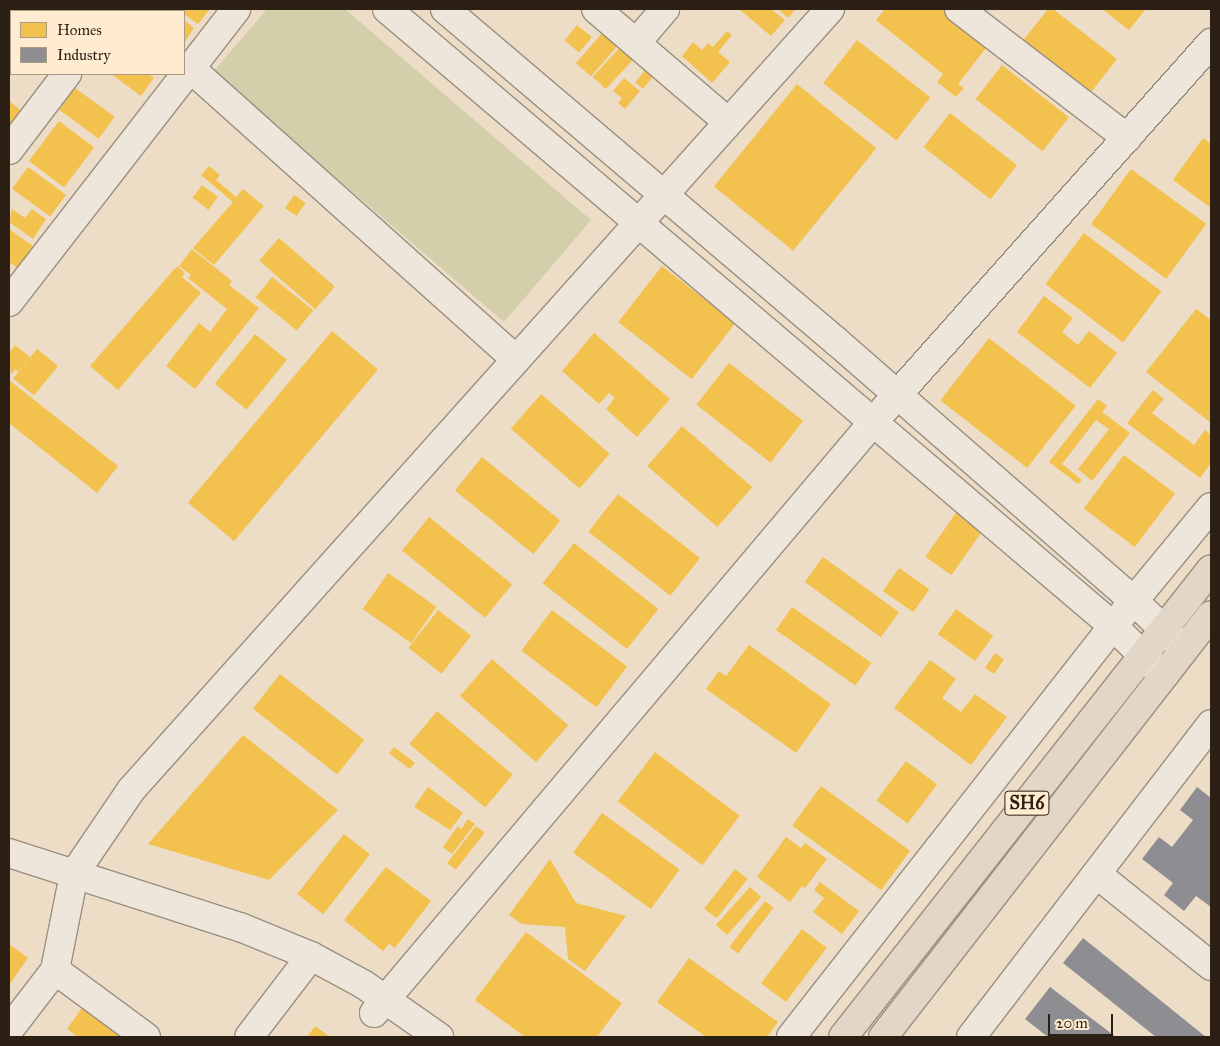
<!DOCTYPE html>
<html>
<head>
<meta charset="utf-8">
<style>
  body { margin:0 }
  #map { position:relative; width:1220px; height:1046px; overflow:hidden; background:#edddc7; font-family:"IM FELL Great Primer",serif }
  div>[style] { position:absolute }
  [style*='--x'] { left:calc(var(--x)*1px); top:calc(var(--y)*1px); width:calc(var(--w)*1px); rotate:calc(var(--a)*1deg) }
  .green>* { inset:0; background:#d2cfaa }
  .homes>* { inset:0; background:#f2c14e; transform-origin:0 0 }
  .industry>* { inset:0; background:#8d8d92 }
  .roads { filter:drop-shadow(1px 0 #998f81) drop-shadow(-1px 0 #998f81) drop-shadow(0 1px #998f81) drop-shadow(0 -1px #998f81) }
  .minor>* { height:28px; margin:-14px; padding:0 14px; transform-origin:14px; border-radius:14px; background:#efe6db }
  .major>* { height:28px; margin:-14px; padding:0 14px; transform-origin:14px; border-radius:14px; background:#e2d6c6 }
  span { translate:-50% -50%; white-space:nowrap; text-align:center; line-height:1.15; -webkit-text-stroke:5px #feebd0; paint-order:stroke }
  .shield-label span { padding:1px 4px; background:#feebd0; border:1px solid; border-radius:4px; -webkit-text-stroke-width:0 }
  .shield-label { font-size:18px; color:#2b2013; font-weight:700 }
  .frame { position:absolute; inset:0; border:10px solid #2b2013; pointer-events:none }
  .legend { position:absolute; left:10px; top:10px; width:175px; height:65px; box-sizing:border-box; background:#feebd0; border:1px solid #aa9a84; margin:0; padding:6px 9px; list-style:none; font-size:15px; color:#2b2013 }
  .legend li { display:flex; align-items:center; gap:10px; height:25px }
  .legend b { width:25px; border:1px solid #aa9a84 }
  .scale { position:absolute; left:1048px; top:1014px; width:65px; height:22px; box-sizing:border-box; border:2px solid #2b2013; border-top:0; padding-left:6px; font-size:15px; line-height:18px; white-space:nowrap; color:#2b2013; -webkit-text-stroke:4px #feebd0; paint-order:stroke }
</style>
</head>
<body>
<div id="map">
  <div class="green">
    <i style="clip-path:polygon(267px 9px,345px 9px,591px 220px,504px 322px,213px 72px)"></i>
  </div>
  <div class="homes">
    <i style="clip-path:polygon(23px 9px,50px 9px,53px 11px,21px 11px)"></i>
    <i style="clip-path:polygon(80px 9px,101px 9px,99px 11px)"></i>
    <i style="clip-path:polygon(177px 9px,210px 9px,198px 24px)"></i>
    <i style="clip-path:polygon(739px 9px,771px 9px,785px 20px,771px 36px)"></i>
    <i style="clip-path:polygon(778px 9px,796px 9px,788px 18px)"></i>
    <i style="clip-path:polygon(885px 9px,946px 9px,989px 44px,958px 84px,964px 88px,956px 97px,937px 82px,943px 74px,876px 20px)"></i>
    <i style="clip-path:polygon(1048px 9px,1053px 9px,1117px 59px,1088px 96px,1021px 43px)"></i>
    <i style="clip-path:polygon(1102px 9px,1146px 9px,1129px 30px)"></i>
    <i style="clip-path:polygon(184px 20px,194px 28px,184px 43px)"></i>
    <i style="left:610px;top:24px;width:20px;height:52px;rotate:41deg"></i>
    <i style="left:577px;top:25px;width:19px;height:20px;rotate:39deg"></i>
    <i style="clip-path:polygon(727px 31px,732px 35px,718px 52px,730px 62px,712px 83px,682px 56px,693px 42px,702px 50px,708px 43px,713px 47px)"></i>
    <i style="left:857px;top:40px;width:93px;height:55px;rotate:38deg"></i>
    <i style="left:626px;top:41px;width:18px;height:49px;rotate:43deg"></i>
    <i style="left:651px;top:62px;width:10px;height:26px;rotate:37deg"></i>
    <i style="left:1002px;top:65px;width:85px;height:43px;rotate:38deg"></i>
    <i style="clip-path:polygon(111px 74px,148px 74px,154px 78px,141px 96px)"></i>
    <i style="clip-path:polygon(624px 78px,640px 91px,625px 109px,618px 103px,622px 98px,613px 91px)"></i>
    <i style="left:797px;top:84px;width:102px;height:132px;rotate:39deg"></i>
    <i style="left:75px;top:88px;width:49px;height:27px;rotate:36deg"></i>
    <i style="clip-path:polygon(9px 101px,23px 112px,11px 128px,9px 127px)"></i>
    <i style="left:950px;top:113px;width:85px;height:43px;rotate:38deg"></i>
    <i style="left:59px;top:121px;width:44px;height:50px;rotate:37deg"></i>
    <i style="clip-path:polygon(1203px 138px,1211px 144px,1211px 208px,1173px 180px)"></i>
    <i style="clip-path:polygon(209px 166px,220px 175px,216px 180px,236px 197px,243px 189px,264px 206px,214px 265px,193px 248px,233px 202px,201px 175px)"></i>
    <i style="left:28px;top:167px;width:47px;height:27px;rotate:36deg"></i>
    <i style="left:1131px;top:169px;width:93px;height:68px;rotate:36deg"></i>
    <i style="left:202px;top:185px;width:20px;height:16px;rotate:37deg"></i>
    <i style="left:294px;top:195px;width:14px;height:16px;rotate:34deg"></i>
    <i style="clip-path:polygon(12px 209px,25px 218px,32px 209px,46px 219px,33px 239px,9px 222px)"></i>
    <i style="clip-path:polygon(9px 229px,33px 246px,18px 268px,9px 262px)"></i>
    <i style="left:1084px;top:233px;width:97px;height:64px;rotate:37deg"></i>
    <i style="left:279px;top:238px;width:74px;height:30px;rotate:41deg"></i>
    <i style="clip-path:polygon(192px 249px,232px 281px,229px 285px,259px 308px,195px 389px,166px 366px,199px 323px,210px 332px,227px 309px,188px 278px,191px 275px,179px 266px)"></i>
    <i style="clip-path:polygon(177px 266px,185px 273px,182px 277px,201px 293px,118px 390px,90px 366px)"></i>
    <i style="left:662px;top:266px;width:93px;height:71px;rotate:38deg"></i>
    <i style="left:272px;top:277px;width:53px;height:26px;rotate:39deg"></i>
    <i style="clip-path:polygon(1044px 296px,1073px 318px,1062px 332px,1078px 345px,1089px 331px,1117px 353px,1090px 388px,1017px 332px)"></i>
    <i style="clip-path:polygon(1196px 309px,1211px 320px,1211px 423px,1146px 372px)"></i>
    <i style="left:332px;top:331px;width:60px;height:224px;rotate:40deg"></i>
    <i style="clip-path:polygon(594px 333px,670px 399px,637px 437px,606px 409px,615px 398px,609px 393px,599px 404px,562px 371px)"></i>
    <i style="left:255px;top:334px;width:41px;height:64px;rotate:39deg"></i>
    <i style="left:989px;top:338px;width:110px;height:79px;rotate:38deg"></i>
    <i style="clip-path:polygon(15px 345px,30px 357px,18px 372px,15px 369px,11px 375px,9px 353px)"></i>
    <i style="left:37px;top:349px;width:27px;height:38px;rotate:39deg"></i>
    <i style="left:729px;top:363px;width:94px;height:53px;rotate:38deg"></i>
    <i style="clip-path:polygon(9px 380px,118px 466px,97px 493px,9px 423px)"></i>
    <i style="clip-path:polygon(1153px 390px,1164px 399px,1152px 413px,1194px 445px,1205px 430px,1211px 435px,1211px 463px,1200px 478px,1127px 423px)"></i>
    <i style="left:541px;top:394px;width:91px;height:46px;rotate:41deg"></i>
    <i style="clip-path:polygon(1098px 399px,1107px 406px,1102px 412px,1130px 433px,1092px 481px,1078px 469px,1109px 429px,1096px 420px,1062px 464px,1082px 480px,1078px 484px,1049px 462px)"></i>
    <i style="left:682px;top:426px;width:93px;height:53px;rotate:41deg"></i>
    <i style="left:1124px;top:455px;width:64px;height:67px;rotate:37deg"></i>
    <i style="left:482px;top:457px;width:101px;height:43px;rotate:39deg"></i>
    <i style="left:618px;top:494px;width:104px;height:48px;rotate:38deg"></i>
    <i style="left:958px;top:510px;width:32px;height:57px;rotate:35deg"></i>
    <i style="left:429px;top:517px;width:107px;height:43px;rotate:39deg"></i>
    <i style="left:574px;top:543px;width:107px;height:51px;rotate:38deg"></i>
    <i style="left:823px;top:557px;width:94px;height:31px;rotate:36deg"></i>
    <i style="left:899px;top:568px;width:37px;height:28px;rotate:35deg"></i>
    <i style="left:388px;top:573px;width:59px;height:44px;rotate:35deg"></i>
    <i style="left:792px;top:607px;width:97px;height:28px;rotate:35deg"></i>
    <i style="left:956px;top:609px;width:46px;height:31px;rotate:36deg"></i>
    <i style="left:438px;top:610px;width:42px;height:48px;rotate:38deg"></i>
    <i style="left:552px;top:610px;width:94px;height:51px;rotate:37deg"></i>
    <i style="clip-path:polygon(749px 645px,831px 704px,796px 753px,706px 689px,719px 671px,726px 676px)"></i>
    <i style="left:995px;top:653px;width:11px;height:18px;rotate:34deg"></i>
    <i style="left:492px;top:659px;width:101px;height:49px;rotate:41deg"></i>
    <i style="clip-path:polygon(930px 660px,956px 679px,942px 698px,961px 712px,975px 694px,1007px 717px,971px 765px,894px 708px)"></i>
    <i style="left:280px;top:674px;width:107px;height:44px;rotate:38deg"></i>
    <i style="left:437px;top:711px;width:99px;height:43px;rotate:40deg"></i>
    <i style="clip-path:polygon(243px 735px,338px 810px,269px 880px,148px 844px)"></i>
    <i style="left:394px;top:747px;width:26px;height:8px;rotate:37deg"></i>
    <i style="left:655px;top:752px;width:106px;height:62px;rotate:37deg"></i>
    <i style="left:906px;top:761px;width:39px;height:49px;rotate:37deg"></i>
    <i style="left:821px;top:786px;width:110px;height:49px;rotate:36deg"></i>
    <i style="clip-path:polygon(428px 787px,463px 813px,450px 830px,414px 807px)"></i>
    <i style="left:602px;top:813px;width:96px;height:49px;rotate:36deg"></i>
    <i style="clip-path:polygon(468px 819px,475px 824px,452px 854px,443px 847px,458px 826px,461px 829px)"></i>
    <i style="left:476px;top:826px;width:11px;height:47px;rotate:38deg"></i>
    <i style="left:344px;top:834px;width:33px;height:76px;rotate:38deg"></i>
    <i style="clip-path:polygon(786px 837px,801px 848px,805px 843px,827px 859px,805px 888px,802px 886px,790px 902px,757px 877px)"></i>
    <i style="clip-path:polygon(550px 859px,576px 903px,626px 916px,585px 971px,568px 959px,565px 927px,522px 924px,509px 915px)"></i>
    <i style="clip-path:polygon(386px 867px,431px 901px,395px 948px,389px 944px,383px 951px,344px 920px)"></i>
    <i style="left:735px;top:869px;width:16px;height:50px;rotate:38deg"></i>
    <i style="clip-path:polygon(820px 882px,859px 911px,842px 934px,813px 912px,824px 898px,814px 890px)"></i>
    <i style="left:750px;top:887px;width:15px;height:51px;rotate:42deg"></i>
    <i style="left:765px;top:901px;width:11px;height:58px;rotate:38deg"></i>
    <i style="left:802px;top:929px;width:31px;height:68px;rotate:37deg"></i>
    <i style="clip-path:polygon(526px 932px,622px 1003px,597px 1037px,525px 1037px,475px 1000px)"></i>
    <i style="clip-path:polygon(9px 944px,28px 958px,9px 985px)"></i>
    <i style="clip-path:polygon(689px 958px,778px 1022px,767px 1037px,706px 1037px,657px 1002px)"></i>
    <i style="clip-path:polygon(84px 1005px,130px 1037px,78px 1037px,67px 1029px)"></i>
    <i style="clip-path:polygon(315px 1026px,330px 1037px,307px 1037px)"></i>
  </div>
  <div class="industry">
    <i style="clip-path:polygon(1197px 787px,1211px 798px,1211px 907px,1196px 896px,1184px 911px,1164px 895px,1173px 883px,1142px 859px,1159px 837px,1172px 847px,1193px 820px,1180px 810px)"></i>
    <i style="clip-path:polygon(1083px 938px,1206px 1037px,1156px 1037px,1063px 963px)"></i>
    <i style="clip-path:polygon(1050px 987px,1116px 1037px,1048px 1037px,1025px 1019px)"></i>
  </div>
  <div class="roads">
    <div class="minor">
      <i style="--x:387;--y:9;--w:953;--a:40.36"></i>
      <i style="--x:1113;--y:626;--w:71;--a:44.4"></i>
      <i style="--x:445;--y:9;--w:514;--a:40.35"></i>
      <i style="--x:837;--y:342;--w:395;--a:41.1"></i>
      <i style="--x:1135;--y:602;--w:64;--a:43.7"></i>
      <i style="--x:596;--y:9;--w:174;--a:40.6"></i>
      <i style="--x:959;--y:9;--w:212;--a:37.5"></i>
      <i style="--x:115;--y:11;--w:3;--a:-45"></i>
      <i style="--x:636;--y:43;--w:45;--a:-49.5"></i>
      <i style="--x:190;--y:68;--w:436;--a:41.8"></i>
      <i style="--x:9;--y:150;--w:96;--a:-52.7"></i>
      <i style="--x:9;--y:302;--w:371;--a:-52.2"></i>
      <i style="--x:9;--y:853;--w:243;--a:17.8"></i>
      <i style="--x:240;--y:927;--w:77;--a:22.2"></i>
      <i style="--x:311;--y:956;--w:59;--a:28.3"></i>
      <i style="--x:363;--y:984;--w:93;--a:34.9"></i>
      <i style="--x:1098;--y:875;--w:145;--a:38.8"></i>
      <i style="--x:55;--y:970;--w:113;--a:36.4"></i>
      <i style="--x:374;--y:1013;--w:773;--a:-49.82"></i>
      <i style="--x:873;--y:422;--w:508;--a:-48.27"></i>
      <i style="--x:9;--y:1030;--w:76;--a:-52.5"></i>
      <i style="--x:55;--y:970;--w:98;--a:-78.8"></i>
      <i style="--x:74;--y:874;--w:102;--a:-55.8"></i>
      <i style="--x:131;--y:790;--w:1048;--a:-48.17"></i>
      <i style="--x:249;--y:1037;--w:102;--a:-52.6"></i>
      <i style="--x:791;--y:1037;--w:522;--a:-51.92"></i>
      <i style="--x:1113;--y:626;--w:154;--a:-50.5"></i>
      <i style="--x:971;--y:1037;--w:394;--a:-52.5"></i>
    </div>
    <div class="major">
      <i style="--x:843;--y:1037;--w:595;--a:-51.82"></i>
      <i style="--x:883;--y:1037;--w:534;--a:-52.14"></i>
    </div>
  </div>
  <div class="shield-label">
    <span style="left:1027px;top:803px">SH6</span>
  </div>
  <div class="frame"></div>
  <ul class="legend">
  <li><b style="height:14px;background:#f2c14e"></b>Homes</li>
  <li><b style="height:14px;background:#8d8d92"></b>Industry</li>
  </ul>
  <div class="scale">20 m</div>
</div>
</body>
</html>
